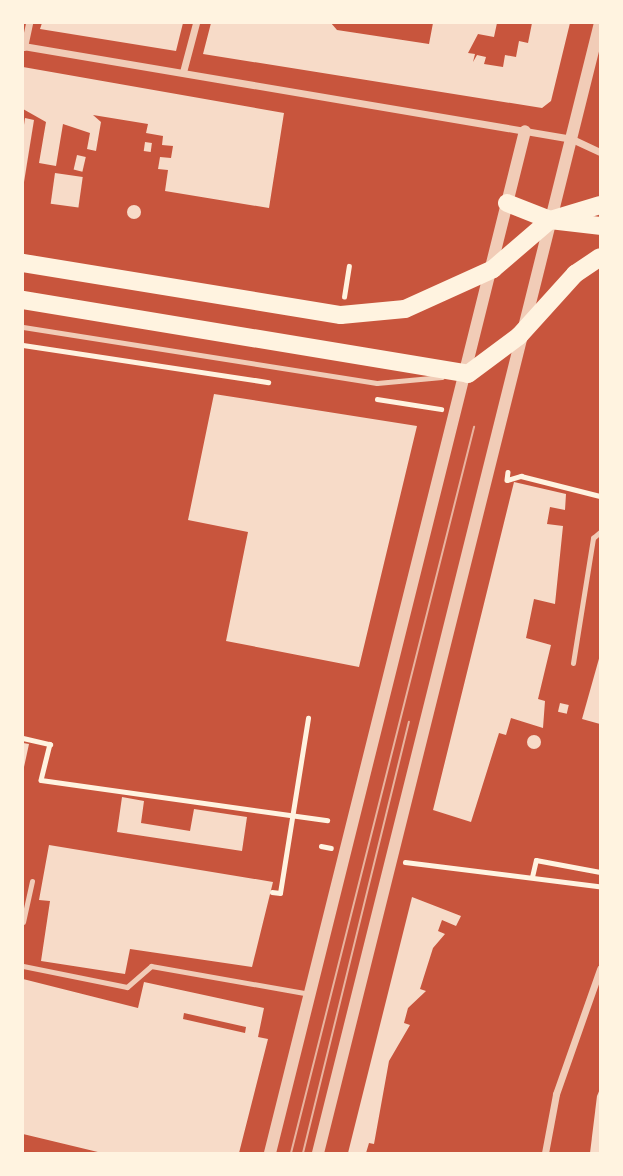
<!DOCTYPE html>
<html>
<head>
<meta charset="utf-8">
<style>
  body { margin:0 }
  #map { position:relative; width:623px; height:1176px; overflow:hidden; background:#c8553d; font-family:Poppins,sans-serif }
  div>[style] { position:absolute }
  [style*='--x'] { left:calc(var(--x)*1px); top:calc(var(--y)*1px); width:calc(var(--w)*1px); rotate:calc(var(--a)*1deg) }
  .building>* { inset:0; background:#f7dbc8; transform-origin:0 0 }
  .round { border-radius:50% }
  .path>* { height:4.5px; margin:-2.25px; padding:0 2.25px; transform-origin:2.25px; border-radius:2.25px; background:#fff3e0 }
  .service>* { height:5px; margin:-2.5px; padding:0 2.5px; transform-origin:2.5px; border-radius:2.5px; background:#f1ccb7 }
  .minor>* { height:7px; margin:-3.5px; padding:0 3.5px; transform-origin:3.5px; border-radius:3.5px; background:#f1ccb7 }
  .tertiary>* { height:12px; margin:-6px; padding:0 6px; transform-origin:6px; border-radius:6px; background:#f1ccb7 }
  .primary>* { height:18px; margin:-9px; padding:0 9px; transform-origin:9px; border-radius:9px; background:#fff3e0 }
  .tram>* { height:2px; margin:-1px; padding:0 1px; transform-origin:1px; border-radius:1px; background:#e9b49f }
  span { translate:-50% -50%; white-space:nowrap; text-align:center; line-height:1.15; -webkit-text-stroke:5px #fff3e0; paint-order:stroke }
  .frame { position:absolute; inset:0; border:24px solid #fff3e0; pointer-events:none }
</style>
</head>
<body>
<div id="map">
  <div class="building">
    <i style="clip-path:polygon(42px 23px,183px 23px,176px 51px,40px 29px)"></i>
    <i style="clip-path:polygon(211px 23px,331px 23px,337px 30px,429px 44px,433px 23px,497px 23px,494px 37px,478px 34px,468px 53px,475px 54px,473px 62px,477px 55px,486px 57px,484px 64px,503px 67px,505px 55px,516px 57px,519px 41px,528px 43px,532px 23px,570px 23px,551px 101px,542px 108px,203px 54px)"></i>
    <i style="clip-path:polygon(23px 67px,284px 113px,269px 208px,165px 191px,168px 170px,158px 169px,160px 157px,171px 158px,173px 146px,162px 145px,163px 136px,146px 133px,148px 124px,93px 115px,101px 122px,96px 151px,87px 149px,90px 133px,63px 124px,56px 166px,39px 163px,46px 122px,23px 109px)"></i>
    <i style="clip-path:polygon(25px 118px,34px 120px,24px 182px,23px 132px)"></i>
    <i style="left:145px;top:142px;width:7px;height:9px;rotate:8deg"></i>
    <i style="left:77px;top:155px;width:9px;height:15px;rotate:13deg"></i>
    <i style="left:55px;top:173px;width:28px;height:31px;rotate:8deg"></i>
    <i class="round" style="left:127px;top:205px;width:14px;height:14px"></i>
    <i style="clip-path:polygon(214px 394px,417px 426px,359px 667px,226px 641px,248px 532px,188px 520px)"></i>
    <i style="clip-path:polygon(514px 482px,566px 494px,565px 510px,550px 507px,547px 524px,563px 526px,555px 604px,534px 599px,526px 638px,551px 645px,538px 699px,545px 701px,543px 728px,511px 718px,506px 735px,499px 733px,471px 822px,433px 810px)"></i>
    <i style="clip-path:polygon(600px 655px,600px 724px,582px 719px)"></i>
    <i style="left:560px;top:703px;width:9px;height:9px;rotate:13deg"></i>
    <i class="round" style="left:527px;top:735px;width:14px;height:14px"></i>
    <i style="clip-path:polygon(23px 743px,29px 744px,24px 767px,23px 767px)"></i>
    <i style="clip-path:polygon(122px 797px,144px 801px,141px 823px,190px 831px,194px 809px,247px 817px,242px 851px,117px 832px)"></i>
    <i style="clip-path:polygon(49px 845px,273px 882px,252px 967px,130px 949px,125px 974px,41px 961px,50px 901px,39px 900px)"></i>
    <i style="clip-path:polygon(412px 897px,461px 916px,456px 926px,442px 920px,438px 931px,445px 934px,433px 948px,420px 989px,426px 991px,408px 1008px,404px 1023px,410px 1025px,389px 1061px,374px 1144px,369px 1143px,366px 1153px,348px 1153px)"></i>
    <i style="clip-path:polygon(evenodd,23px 979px,138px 1008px,144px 982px,264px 1008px,258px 1037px,268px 1039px,239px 1153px,102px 1153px,23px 1134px,23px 979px,184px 1013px,246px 1027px,245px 1033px,183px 1019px,184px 1013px)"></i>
    <i style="clip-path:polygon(600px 1089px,600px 1153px,590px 1153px,597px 1096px)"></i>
  </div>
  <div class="path">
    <i style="--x:344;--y:297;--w:31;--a:-81"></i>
    <i style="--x:23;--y:345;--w:248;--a:8.6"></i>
    <i style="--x:377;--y:399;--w:65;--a:8.9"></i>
    <i style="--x:508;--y:472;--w:8;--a:97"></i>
    <i style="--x:507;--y:480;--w:15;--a:-16"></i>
    <i style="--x:521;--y:476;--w:81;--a:14.2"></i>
    <i style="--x:23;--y:738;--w:28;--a:13"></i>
    <i style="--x:50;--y:744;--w:37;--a:104"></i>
    <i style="--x:41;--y:780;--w:289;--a:8"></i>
    <i style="--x:321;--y:846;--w:10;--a:11"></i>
    <i style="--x:405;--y:862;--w:195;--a:7.1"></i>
    <i style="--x:532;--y:877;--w:17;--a:-77"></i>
    <i style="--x:536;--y:860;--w:65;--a:10.6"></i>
    <i style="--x:272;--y:892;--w:8;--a:7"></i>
    <i style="--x:280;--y:893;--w:177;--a:-80.9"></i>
  </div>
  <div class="service">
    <i style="--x:23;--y:327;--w:358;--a:9"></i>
    <i style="--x:377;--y:383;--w:65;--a:-5.3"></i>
    <i style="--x:573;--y:663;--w:127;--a:-80.9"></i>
    <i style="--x:593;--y:538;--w:9;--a:-41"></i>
    <i style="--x:23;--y:922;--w:42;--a:-77.6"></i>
    <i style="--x:23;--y:966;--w:106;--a:11.4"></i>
    <i style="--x:127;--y:987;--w:32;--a:-41"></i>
    <i style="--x:151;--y:966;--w:160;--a:10"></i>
  </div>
  <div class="minor">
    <i style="--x:23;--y:46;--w:557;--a:9.61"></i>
    <i style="--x:572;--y:139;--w:31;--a:25"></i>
    <i style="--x:24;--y:47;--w:25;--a:-78"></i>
    <i style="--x:183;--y:72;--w:51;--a:-75.1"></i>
    <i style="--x:545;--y:1153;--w:60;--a:-79.4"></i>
    <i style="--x:556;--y:1094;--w:133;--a:-70.6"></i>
  </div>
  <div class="tertiary">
    <i style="--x:270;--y:1153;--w:1053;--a:-75.99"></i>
    <i style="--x:318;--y:1153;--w:1165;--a:-75.99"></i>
  </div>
  <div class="primary">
    <i style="--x:507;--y:203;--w:46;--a:21.6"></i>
    <i style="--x:550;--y:220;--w:50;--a:6.8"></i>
    <i style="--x:23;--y:263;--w:322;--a:9.3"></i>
    <i style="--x:341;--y:315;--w:64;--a:-5.4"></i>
    <i style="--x:405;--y:309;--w:97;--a:-24.4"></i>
    <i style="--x:493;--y:269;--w:75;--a:-40.7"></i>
    <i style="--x:550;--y:220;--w:52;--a:-16.7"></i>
    <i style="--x:23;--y:300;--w:451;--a:9.4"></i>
    <i style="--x:468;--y:374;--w:64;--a:-36.7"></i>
    <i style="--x:519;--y:336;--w:84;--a:-47.9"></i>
    <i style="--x:575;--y:274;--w:30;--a:-34"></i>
  </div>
  <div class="tram">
    <i style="--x:291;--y:1153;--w:749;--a:-75.85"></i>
    <i style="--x:303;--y:1153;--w:444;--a:-76.2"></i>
  </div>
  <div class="frame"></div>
</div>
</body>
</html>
